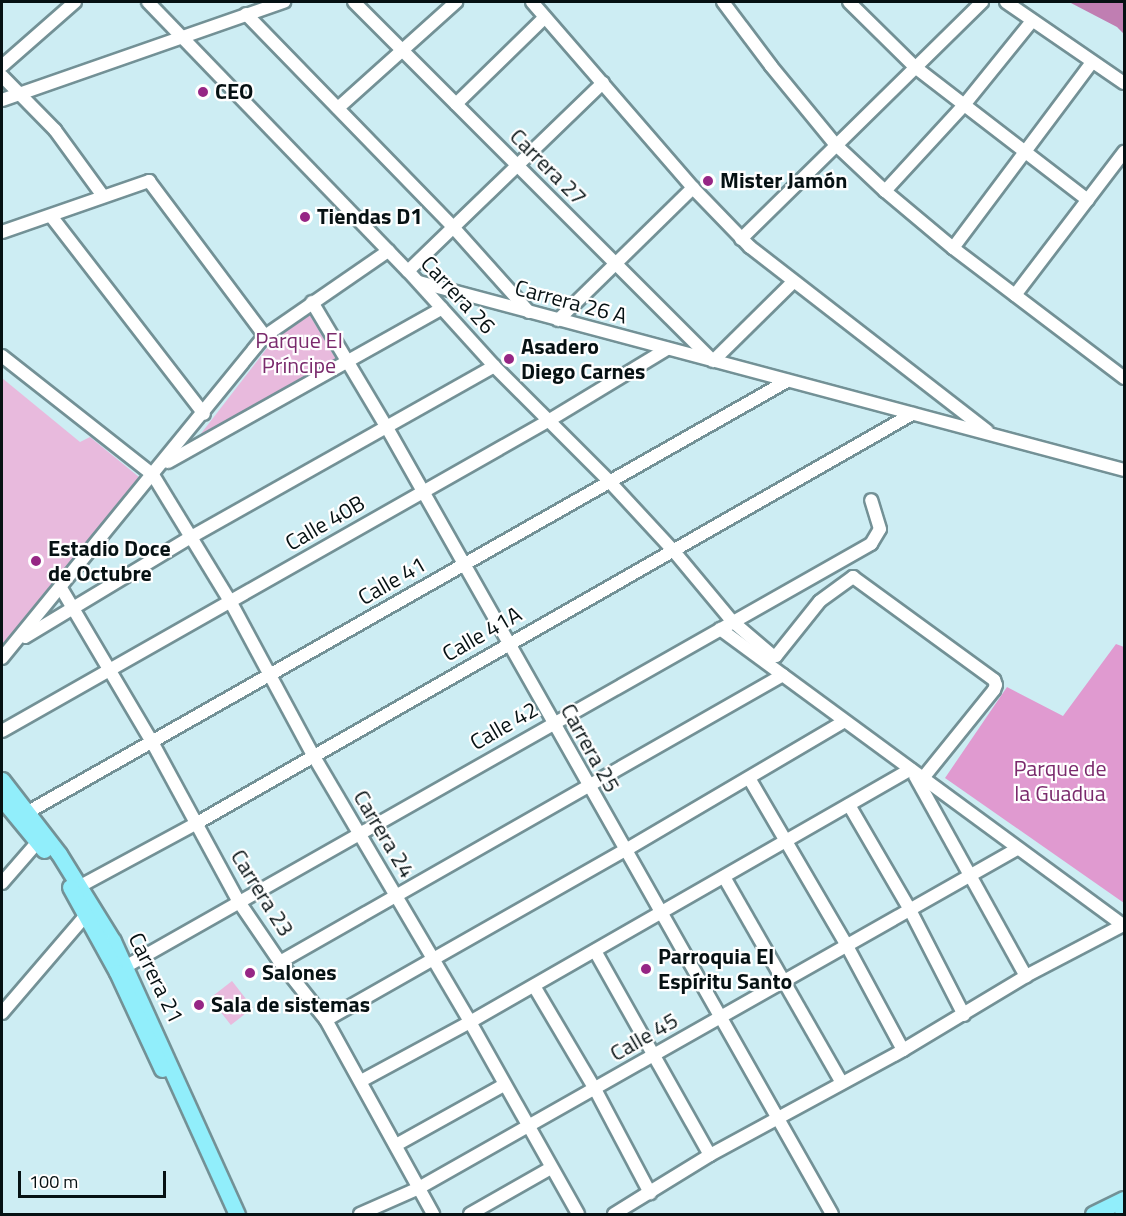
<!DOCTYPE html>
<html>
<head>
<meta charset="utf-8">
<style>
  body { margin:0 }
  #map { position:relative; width:1126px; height:1216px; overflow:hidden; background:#cdedf3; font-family:"Titillium Web",sans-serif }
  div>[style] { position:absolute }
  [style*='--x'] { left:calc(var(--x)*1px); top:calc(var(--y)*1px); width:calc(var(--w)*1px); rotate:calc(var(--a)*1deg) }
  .green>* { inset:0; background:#e8badd; transform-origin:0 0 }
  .forest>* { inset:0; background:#e09ad0 }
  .water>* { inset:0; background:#c07eb2 }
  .roads { filter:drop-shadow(2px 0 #739196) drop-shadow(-2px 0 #739196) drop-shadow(0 2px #739196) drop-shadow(0 -2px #739196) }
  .minor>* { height:12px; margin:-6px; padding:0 6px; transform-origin:6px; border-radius:6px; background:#fff }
  .major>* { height:15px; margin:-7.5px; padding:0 7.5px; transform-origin:7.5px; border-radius:7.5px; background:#91eefb }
  .dots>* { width:16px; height:16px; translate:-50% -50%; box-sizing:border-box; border:3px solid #fff; border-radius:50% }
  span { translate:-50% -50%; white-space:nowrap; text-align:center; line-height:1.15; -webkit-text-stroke:4.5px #fff; paint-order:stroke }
  .poi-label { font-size:22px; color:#061113; font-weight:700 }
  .left { translate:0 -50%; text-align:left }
  .street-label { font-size:22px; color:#061113 }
  .park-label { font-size:22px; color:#7a2a6c }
  .frame { position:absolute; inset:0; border:3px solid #061113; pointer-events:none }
  .scale { position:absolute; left:18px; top:1171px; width:148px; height:27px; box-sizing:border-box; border:3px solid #061113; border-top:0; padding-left:8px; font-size:18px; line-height:21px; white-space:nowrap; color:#061113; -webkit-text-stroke:4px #fff; paint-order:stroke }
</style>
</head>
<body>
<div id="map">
  <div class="green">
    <i style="clip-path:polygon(309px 314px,337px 361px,196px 440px,271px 343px)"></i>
    <i style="clip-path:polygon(2px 378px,80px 442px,90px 437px,139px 477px,2px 645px)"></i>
    <i style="left:232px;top:981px;width:34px;height:28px;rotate:52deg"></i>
  </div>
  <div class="forest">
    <i style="clip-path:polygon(1116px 644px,1124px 647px,1124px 903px,945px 778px,1007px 687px,1063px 716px)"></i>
  </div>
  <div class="water">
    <i style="clip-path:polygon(1069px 2px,1124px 2px,1124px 34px,1117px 27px)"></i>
  </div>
  <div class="roads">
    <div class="minor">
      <i style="--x:148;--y:2;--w:374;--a:46"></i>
      <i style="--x:408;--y:271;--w:128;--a:47.8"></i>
      <i style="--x:494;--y:366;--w:161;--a:45"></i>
      <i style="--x:608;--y:480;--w:94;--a:47.2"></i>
      <i style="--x:672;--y:549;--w:94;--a:50.2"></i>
      <i style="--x:732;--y:621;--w:54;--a:40.5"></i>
      <i style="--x:773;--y:656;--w:3;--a:0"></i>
      <i style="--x:776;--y:656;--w:70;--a:-51.3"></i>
      <i style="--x:820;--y:601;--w:41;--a:-36"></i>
      <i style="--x:853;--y:577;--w:175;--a:36.1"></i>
      <i style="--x:994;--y:680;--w:5;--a:68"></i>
      <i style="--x:996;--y:685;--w:5;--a:112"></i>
      <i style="--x:994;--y:690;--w:119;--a:128.9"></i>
      <i style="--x:354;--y:2;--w:506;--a:45"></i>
      <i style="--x:532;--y:2;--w:246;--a:49.1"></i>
      <i style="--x:693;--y:188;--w:82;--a:46"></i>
      <i style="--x:750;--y:247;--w:300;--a:37.8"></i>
      <i style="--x:723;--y:2;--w:80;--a:53.1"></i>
      <i style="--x:771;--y:66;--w:102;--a:50.6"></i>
      <i style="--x:836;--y:145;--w:67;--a:43.2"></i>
      <i style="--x:885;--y:191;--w:89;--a:40"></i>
      <i style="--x:953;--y:248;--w:215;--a:37.2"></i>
      <i style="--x:849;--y:2;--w:93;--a:44.6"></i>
      <i style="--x:915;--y:67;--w:218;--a:37.6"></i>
      <i style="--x:1006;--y:2;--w:143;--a:34.5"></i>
      <i style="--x:246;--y:14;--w:297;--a:45.8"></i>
      <i style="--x:453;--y:227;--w:114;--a:48.2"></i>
      <i style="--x:2;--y:66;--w:97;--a:-41.2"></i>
      <i style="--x:2;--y:76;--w:76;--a:45.5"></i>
      <i style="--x:55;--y:130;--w:82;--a:54"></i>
      <i style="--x:2;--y:100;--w:299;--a:-19.2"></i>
      <i style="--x:456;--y:104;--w:124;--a:-44.3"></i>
      <i style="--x:338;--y:108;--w:159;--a:-41.9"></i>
      <i style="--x:885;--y:191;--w:117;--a:-47.4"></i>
      <i style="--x:964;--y:105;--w:108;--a:-51"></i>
      <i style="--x:51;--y:216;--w:250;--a:52.3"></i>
      <i style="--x:2;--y:232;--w:156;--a:-19.1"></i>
      <i style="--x:149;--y:181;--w:194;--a:53.2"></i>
      <i style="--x:741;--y:239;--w:338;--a:-44.5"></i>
      <i style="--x:953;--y:248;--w:232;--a:-53.2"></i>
      <i style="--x:408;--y:271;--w:271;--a:-44"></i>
      <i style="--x:419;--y:282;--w:730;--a:14.93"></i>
      <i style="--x:1015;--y:295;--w:180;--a:-52.7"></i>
      <i style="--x:312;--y:302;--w:144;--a:59.2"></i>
      <i style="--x:386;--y:426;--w:905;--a:60.49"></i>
      <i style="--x:558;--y:320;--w:189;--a:-44.4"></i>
      <i style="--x:2;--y:356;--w:192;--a:38.2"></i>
      <i style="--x:153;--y:475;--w:148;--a:58.6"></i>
      <i style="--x:230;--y:601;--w:175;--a:61.7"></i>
      <i style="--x:313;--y:755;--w:310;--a:59.5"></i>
      <i style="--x:470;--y:1022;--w:220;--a:60.6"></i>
      <i style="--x:713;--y:361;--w:112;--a:-44.6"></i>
      <i style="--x:168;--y:462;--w:314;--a:-29.3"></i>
      <i style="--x:61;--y:588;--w:179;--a:59.4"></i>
      <i style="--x:152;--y:742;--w:182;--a:61.5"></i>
      <i style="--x:239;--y:902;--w:73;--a:55.7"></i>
      <i style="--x:280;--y:962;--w:74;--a:51.6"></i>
      <i style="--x:326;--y:1020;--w:222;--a:61.1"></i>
      <i style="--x:25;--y:637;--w:194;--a:-31.1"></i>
      <i style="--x:191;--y:537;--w:348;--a:-29.4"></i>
      <i style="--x:2;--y:658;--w:416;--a:-50.8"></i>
      <i style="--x:265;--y:336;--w:150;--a:-34.6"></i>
      <i style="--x:2;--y:731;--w:628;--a:-29.59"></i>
      <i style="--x:548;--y:421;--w:139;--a:-31.2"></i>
      <i style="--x:915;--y:776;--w:229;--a:61"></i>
      <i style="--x:749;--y:778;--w:194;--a:59.7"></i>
      <i style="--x:847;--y:946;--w:118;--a:61.7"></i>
      <i style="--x:849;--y:805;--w:121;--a:59.8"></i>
      <i style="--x:910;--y:910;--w:118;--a:62.8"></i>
      <i style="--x:21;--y:816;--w:881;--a:-29.59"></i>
      <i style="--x:724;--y:877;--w:237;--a:60.2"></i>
      <i style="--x:2;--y:883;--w:61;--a:-49"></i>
      <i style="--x:73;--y:890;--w:141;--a:-28.4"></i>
      <i style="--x:197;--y:823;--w:824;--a:-29.77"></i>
      <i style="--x:595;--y:951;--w:234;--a:60.6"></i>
      <i style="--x:280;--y:962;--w:579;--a:-29.71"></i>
      <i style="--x:118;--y:971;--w:866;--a:-29.56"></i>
      <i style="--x:871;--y:544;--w:17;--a:-59"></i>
      <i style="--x:880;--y:529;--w:30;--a:-107"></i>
      <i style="--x:534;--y:986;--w:120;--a:59.4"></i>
      <i style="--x:595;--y:1089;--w:118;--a:62.1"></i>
      <i style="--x:2;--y:1013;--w:129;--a:-49.4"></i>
      <i style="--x:326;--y:1020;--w:343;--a:-29.6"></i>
      <i style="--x:624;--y:851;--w:256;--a:-30.5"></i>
      <i style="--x:361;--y:1081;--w:124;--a:-28.4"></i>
      <i style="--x:470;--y:1022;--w:508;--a:-29.84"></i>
      <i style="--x:396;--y:1145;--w:124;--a:-29.1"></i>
      <i style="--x:360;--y:1214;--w:62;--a:-23.7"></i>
      <i style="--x:417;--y:1189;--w:690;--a:-29.54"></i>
      <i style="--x:470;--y:1214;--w:93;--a:-29.6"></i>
      <i style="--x:614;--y:1214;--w:113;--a:-31.6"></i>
      <i style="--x:710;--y:1155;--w:220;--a:-28.5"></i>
      <i style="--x:903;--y:1050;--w:144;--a:-31"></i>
      <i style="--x:1026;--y:976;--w:110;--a:-27.7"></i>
      <i style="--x:1123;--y:925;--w:500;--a:-143.7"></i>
    </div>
    <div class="major">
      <i style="--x:2;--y:780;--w:93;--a:52.4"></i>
      <i style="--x:59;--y:854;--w:102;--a:58.2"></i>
      <i style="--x:113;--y:941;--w:300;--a:65.6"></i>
      <i style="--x:2;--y:799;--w:66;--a:50.5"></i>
      <i style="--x:70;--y:887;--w:97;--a:61.1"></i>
      <i style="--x:117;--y:972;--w:107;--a:65.1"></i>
      <i style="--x:1093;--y:1214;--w:34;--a:-26"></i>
      <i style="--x:1122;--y:1214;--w:2;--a:-27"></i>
    </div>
  </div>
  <div class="dots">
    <i style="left:203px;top:92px;background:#962685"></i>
    <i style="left:708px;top:181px;background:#962685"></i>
    <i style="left:305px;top:217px;background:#962685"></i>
    <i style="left:509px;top:359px;background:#962685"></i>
    <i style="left:36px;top:561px;background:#962685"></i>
    <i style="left:646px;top:969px;background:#962685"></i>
    <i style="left:250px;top:973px;background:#962685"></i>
    <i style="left:199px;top:1005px;background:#962685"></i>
  </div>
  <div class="poi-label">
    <span class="left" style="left:215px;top:92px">CEO</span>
    <span class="left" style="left:720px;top:181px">Mister Jamón</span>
    <span class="left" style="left:317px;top:217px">Tiendas D1</span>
    <span class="left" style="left:521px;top:359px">Asadero<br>Diego Carnes</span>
    <span class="left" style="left:48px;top:561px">Estadio Doce<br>de Octubre</span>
    <span class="left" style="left:658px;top:969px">Parroquia El<br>Espíritu Santo</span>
    <span class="left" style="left:262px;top:973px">Salones</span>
    <span class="left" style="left:211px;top:1005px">Sala de sistemas</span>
  </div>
  <div class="street-label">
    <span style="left:548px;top:167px;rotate:45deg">Carrera 27</span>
    <span style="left:458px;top:295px;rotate:47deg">Carrera 26</span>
    <span style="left:571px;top:302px;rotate:15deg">Carrera 26 A</span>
    <span style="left:325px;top:523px;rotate:-30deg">Calle 40B</span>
    <span style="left:392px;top:581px;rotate:-30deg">Calle 41</span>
    <span style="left:482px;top:634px;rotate:-30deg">Calle 41A</span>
    <span style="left:504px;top:726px;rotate:-30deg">Calle 42</span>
    <span style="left:590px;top:748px;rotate:61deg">Carrera 25</span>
    <span style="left:384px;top:834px;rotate:59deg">Carrera 24</span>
    <span style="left:262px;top:893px;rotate:58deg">Carrera 23</span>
    <span style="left:156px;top:978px;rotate:64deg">Carrera 21</span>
    <span style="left:644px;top:1037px;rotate:-30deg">Calle 45</span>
  </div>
  <div class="park-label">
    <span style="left:299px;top:353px">Parque El<br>Príncipe</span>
    <span style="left:1060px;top:781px">Parque de<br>la Guadua</span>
  </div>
  <div class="frame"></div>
  <div class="scale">100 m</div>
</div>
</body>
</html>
